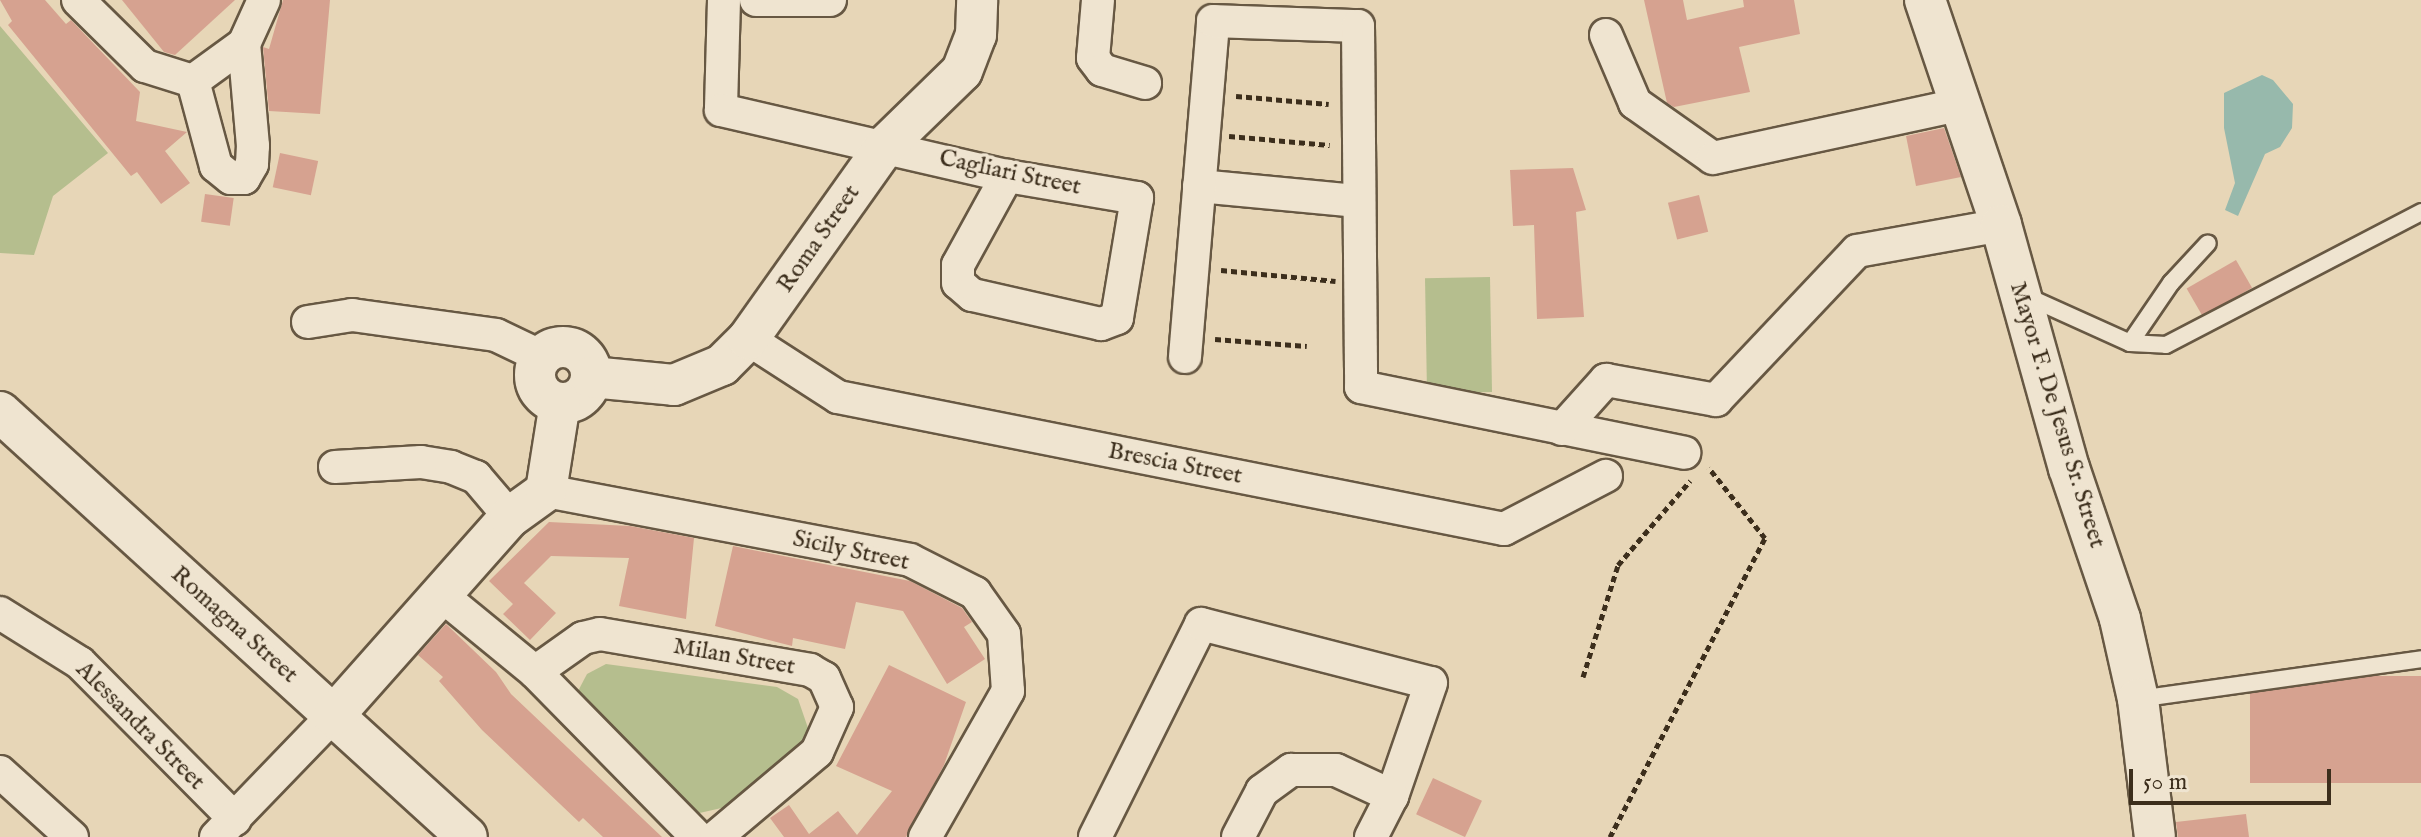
<!DOCTYPE html>
<html>
<head>
<meta charset="utf-8">
<style>
  body { margin:0 }
  #map { position:relative; width:2421px; height:837px; overflow:hidden; background:#e7d6b7; font-family:"IM FELL English",serif }
  div>[style] { position:absolute }
  [style*='--x'] { left:calc(var(--x)*1px); top:calc(var(--y)*1px); width:calc(var(--w)*1px); rotate:calc(var(--a)*1deg) }
  .green>* { inset:0; background:#b5be8e; transform-origin:0 0 }
  .water>* { inset:0; background:#97b9ac }
  .building>* { inset:0; background:#d6a290; transform-origin:0 0 }
  .path>* { height:5px; margin-top:-2.5px; transform-origin:0; background:repeating-linear-gradient(90deg,#3c2e1c 0 6px,transparent 0 10px) }
  .roads { filter:drop-shadow(2px 0 #675843) drop-shadow(-2px 0 #675843) drop-shadow(0 2px #675843) drop-shadow(0 -2px #675843) }
  .service>* { height:16px; margin:-8px; padding:0 8px; transform-origin:8px; border-radius:8px; background:#efe4d0 }
  .minor>* { height:32px; margin:-16px; padding:0 16px; transform-origin:16px; border-radius:16px; background:#efe4d0 }
  .tertiary>* { height:40px; margin:-20px; padding:0 20px; transform-origin:20px; border-radius:20px; background:#efe4d0 }
  .tertiary>.ring { margin:-20px; padding:0; box-sizing:content-box; background:none; border:40px solid #efe4d0; border-radius:50% }
  span { translate:-50% -50%; white-space:nowrap; text-align:center; line-height:1.15; -webkit-text-stroke:7px #efe4d0; paint-order:stroke }
  .street-label { font-size:24px; color:#3c2e1c }
  .scale { position:absolute; left:2129px; top:769px; width:202px; height:36px; box-sizing:border-box; border:4px solid #3c2e1c; border-top:0; padding-left:10px; font-size:24px; line-height:28px; white-space:nowrap; color:#3c2e1c; -webkit-text-stroke:6px #efe4d0; paint-order:stroke }
</style>
</head>
<body>
<div id="map">
  <div class="green">
    <i style="clip-path:polygon(0 26px,108px 153px,53px 196px,34px 255px,0 253px)"></i>
    <i style="left:1490px;top:277px;width:115px;height:65px;rotate:89deg"></i>
    <i style="clip-path:polygon(606px 664px,777px 687px,798px 699px,809px 731px,802px 749px,726px 807px,695px 814px,577px 693px,587px 674px)"></i>
  </div>
  <div class="water">
    <i style="clip-path:polygon(2262px 75px,2273px 80px,2293px 104px,2292px 128px,2280px 147px,2265px 154px,2238px 216px,2225px 210px,2235px 183px,2224px 128px,2224px 93px)"></i>
  </div>
  <div class="building">
    <i style="clip-path:polygon(0 0,45px 0,66px 24px,71px 20px,140px 92px,136px 121px,187px 132px,165px 151px,190px 183px,161px 204px,137px 172px,131px 176px,8px 25px,12px 21px)"></i>
    <i style="clip-path:polygon(122px 0,235px 0,175px 55px,164px 52px)"></i>
    <i style="clip-path:polygon(283px 0,330px 0,320px 114px,269px 111px,263px 47px,269px 49px)"></i>
    <i style="clip-path:polygon(1644px 0,1683px 0,1687px 20px,1744px 7px,1743px 0,1794px 0,1800px 34px,1739px 47px,1750px 92px,1674px 107px,1667px 103px)"></i>
    <i style="clip-path:polygon(1944px 128px,1961px 177px,1916px 186px,1906px 136px)"></i>
    <i style="left:280px;top:153px;width:39px;height:35px;rotate:12deg"></i>
    <i style="clip-path:polygon(1573px 168px,1586px 210px,1576px 212px,1584px 317px,1537px 319px,1534px 225px,1513px 226px,1510px 170px)"></i>
    <i style="left:205px;top:194px;width:29px;height:28px;rotate:8deg"></i>
    <i style="left:1699px;top:195px;width:38px;height:32px;rotate:76deg"></i>
    <i style="left:2236px;top:260px;width:32px;height:57px;rotate:60deg"></i>
    <i style="clip-path:polygon(549px 522px,630px 526px,694px 538px,686px 619px,619px 606px,629px 558px,551px 556px,524px 583px,556px 613px,530px 640px,503px 614px,513px 604px,489px 581px)"></i>
    <i style="clip-path:polygon(733px 546px,910px 581px,962px 608px,972px 622px,964px 627px,985px 659px,947px 684px,903px 611px,856px 602px,845px 649px,793px 638px,792px 646px,715px 626px)"></i>
    <i style="clip-path:polygon(446px 624px,496px 672px,511px 694px,662px 837px,603px 837px,583px 818px,579px 822px,482px 730px,439px 681px,443px 677px,418px 655px)"></i>
    <i style="clip-path:polygon(889px 665px,966px 702px,944px 765px,906px 837px,784px 837px,770px 818px,789px 805px,809px 834px,838px 811px,857px 835px,892px 791px,836px 766px)"></i>
    <i style="left:2421px;top:676px;width:107px;height:171px;rotate:90deg"></i>
    <i style="left:1433px;top:778px;width:54px;height:40px;rotate:25deg"></i>
    <i style="clip-path:polygon(2246px 814px,2249px 837px,2178px 837px,2176px 822px)"></i>
  </div>
  <div class="path">
    <i style="--x:1236;--y:96;--w:93;--a:4.9"></i>
    <i style="--x:1229;--y:136;--w:101;--a:5.1"></i>
    <i style="--x:1221;--y:270;--w:115;--a:5.5"></i>
    <i style="--x:1215;--y:339;--w:92;--a:4.4"></i>
    <i style="--x:1583;--y:677;--w:117;--a:-72.6"></i>
    <i style="--x:1618;--y:565;--w:111;--a:-49.4"></i>
    <i style="--x:1610;--y:837;--w:337;--a:-62.6"></i>
    <i style="--x:1765;--y:538;--w:90;--a:-128.7"></i>
  </div>
  <div class="roads">
    <div class="service">
      <i style="--x:2026;--y:296;--w:114;--a:24.3"></i>
      <i style="--x:2130;--y:343;--w:36;--a:3"></i>
      <i style="--x:2166;--y:345;--w:288;--a:-27.5"></i>
      <i style="--x:2130;--y:343;--w:73;--a:-55.7"></i>
      <i style="--x:2171;--y:283;--w:54;--a:-47.2"></i>
      <i style="--x:2138;--y:699;--w:286;--a:-8"></i>
    </div>
    <div class="minor">
      <i style="--x:78;--y:0;--w:94;--a:44.6"></i>
      <i style="--x:145;--y:66;--w:50;--a:17.4"></i>
      <i style="--x:193;--y:81;--w:63;--a:-36"></i>
      <i style="--x:244;--y:44;--w:48;--a:-65.6"></i>
      <i style="--x:724;--y:0;--w:110;--a:91.6"></i>
      <i style="--x:721;--y:110;--w:294;--a:13"></i>
      <i style="--x:1007;--y:176;--w:132;--a:9.6"></i>
      <i style="--x:1137;--y:198;--w:122;--a:99.5"></i>
      <i style="--x:1117;--y:318;--w:17;--a:159"></i>
      <i style="--x:1101;--y:324;--w:132;--a:-167.3"></i>
      <i style="--x:972;--y:295;--w:18;--a:-139"></i>
      <i style="--x:958;--y:283;--w:18;--a:-90"></i>
      <i style="--x:958;--y:265;--w:102;--a:-61.2"></i>
      <i style="--x:756;--y:0;--w:74;--a:0"></i>
      <i style="--x:1098;--y:0;--w:58;--a:94.9"></i>
      <i style="--x:1093;--y:58;--w:15;--a:53"></i>
      <i style="--x:1102;--y:70;--w:45;--a:16.8"></i>
      <i style="--x:1606;--y:35;--w:74;--a:66.9"></i>
      <i style="--x:1635;--y:103;--w:95;--a:35.2"></i>
      <i style="--x:1713;--y:158;--w:252;--a:-12.2"></i>
      <i style="--x:193;--y:81;--w:88;--a:74.9"></i>
      <i style="--x:216;--y:166;--w:19;--a:39"></i>
      <i style="--x:231;--y:178;--w:13;--a:0"></i>
      <i style="--x:244;--y:178;--w:16;--a:-60"></i>
      <i style="--x:252;--y:164;--w:18;--a:-87"></i>
      <i style="--x:253;--y:146;--w:102;--a:-95"></i>
      <i style="--x:1199;--y:186;--w:160;--a:5.4"></i>
      <i style="--x:308;--y:322;--w:45;--a:-9"></i>
      <i style="--x:352;--y:315;--w:145;--a:7.9"></i>
      <i style="--x:496;--y:335;--w:51;--a:25.6"></i>
      <i style="--x:748;--y:339;--w:107;--a:32.8"></i>
      <i style="--x:838;--y:397;--w:679;--a:11.21"></i>
      <i style="--x:1504;--y:529;--w:115;--a:-27.5"></i>
      <i style="--x:1185;--y:357;--w:337;--a:-85.2"></i>
      <i style="--x:1213;--y:21;--w:145;--a:2"></i>
      <i style="--x:1358;--y:26;--w:361;--a:89.5"></i>
      <i style="--x:1361;--y:387;--w:330;--a:11.5"></i>
      <i style="--x:1562;--y:429;--w:66;--a:-48.1"></i>
      <i style="--x:1606;--y:380;--w:112;--a:10.3"></i>
      <i style="--x:1716;--y:400;--w:205;--a:-46.6"></i>
      <i style="--x:1857;--y:251;--w:146;--a:-10.2"></i>
      <i style="--x:335;--y:467;--w:86;--a:-3.3"></i>
      <i style="--x:421;--y:462;--w:30;--a:9"></i>
      <i style="--x:451;--y:467;--w:27;--a:22"></i>
      <i style="--x:476;--y:477;--w:52;--a:49.6"></i>
      <i style="--x:546;--y:491;--w:370;--a:10.7"></i>
      <i style="--x:910;--y:560;--w:73;--a:26.9"></i>
      <i style="--x:975;--y:593;--w:50;--a:54.7"></i>
      <i style="--x:1004;--y:634;--w:57;--a:86"></i>
      <i style="--x:1008;--y:691;--w:168;--a:119.6"></i>
      <i style="--x:440;--y:594;--w:123;--a:39.4"></i>
      <i style="--x:535;--y:672;--w:231;--a:45.5"></i>
      <i style="--x:0;--y:613;--w:94;--a:32"></i>
      <i style="--x:80;--y:663;--w:220;--a:45.2"></i>
      <i style="--x:535;--y:672;--w:59;--a:-35.3"></i>
      <i style="--x:583;--y:638;--w:17;--a:-13"></i>
      <i style="--x:600;--y:634;--w:213;--a:9.7"></i>
      <i style="--x:810;--y:670;--w:16;--a:30"></i>
      <i style="--x:824;--y:678;--w:32;--a:66"></i>
      <i style="--x:837;--y:707;--w:49;--a:114"></i>
      <i style="--x:817;--y:752;--w:132;--a:139.9"></i>
      <i style="--x:0;--y:772;--w:97;--a:42.1"></i>
      <i style="--x:216;--y:837;--w:170;--a:-46"></i>
      <i style="--x:1095;--y:837;--w:238;--a:-63.5"></i>
      <i style="--x:1201;--y:624;--w:237;--a:14.4"></i>
      <i style="--x:1431;--y:683;--w:120;--a:109"></i>
      <i style="--x:1392;--y:796;--w:46;--a:117.1"></i>
      <i style="--x:1238;--y:837;--w:52;--a:-62.4"></i>
      <i style="--x:1262;--y:791;--w:36;--a:-36"></i>
      <i style="--x:1291;--y:770;--w:45;--a:0"></i>
      <i style="--x:1336;--y:770;--w:62;--a:24.9"></i>
    </div>
    <div class="tertiary">
      <i style="--x:1925;--y:0;--w:237;--a:71.3"></i>
      <i style="--x:2001;--y:225;--w:252;--a:74.4"></i>
      <i style="--x:2069;--y:468;--w:159;--a:71.3"></i>
      <i style="--x:2120;--y:619;--w:82;--a:77.3"></i>
      <i style="--x:2138;--y:699;--w:139;--a:83"></i>
      <i class="ring" style="left:535px;top:347px;width:16px;height:16px"></i>
      <i style="--x:591;--y:377;--w:83;--a:5.5"></i>
      <i style="--x:674;--y:385;--w:52;--a:-22.6"></i>
      <i style="--x:722;--y:365;--w:37;--a:-45"></i>
      <i style="--x:748;--y:339;--w:237;--a:-54.6"></i>
      <i style="--x:885;--y:146;--w:107;--a:-44.2"></i>
      <i style="--x:962;--y:71;--w:39;--a:-69"></i>
      <i style="--x:976;--y:35;--w:35;--a:-88"></i>
      <i style="--x:0;--y:412;--w:631;--a:42.3"></i>
      <i style="--x:334;--y:715;--w:265;--a:-48.4"></i>
      <i style="--x:510;--y:517;--w:44;--a:-35.8"></i>
      <i style="--x:546;--y:491;--w:89;--a:-81"></i>
    </div>
  </div>
  <div class="street-label">
    <span style="left:1010px;top:173px;rotate:12deg">Cagliari Street</span>
    <span style="left:819px;top:239px;rotate:-55deg">Roma Street</span>
    <span style="left:2057px;top:415px;rotate:73deg">Mayor F. De Jesus Sr. Street</span>
    <span style="left:1175px;top:464px;rotate:11deg">Brescia Street</span>
    <span style="left:851px;top:551px;rotate:12deg">Sicily Street</span>
    <span style="left:234px;top:625px;rotate:42deg">Romagna Street</span>
    <span style="left:734px;top:657px;rotate:10deg">Milan Street</span>
    <span style="left:140px;top:726px;rotate:45deg">Alessandra Street</span>
  </div>
  <div class="scale">50 m</div>
</div>
</body>
</html>
